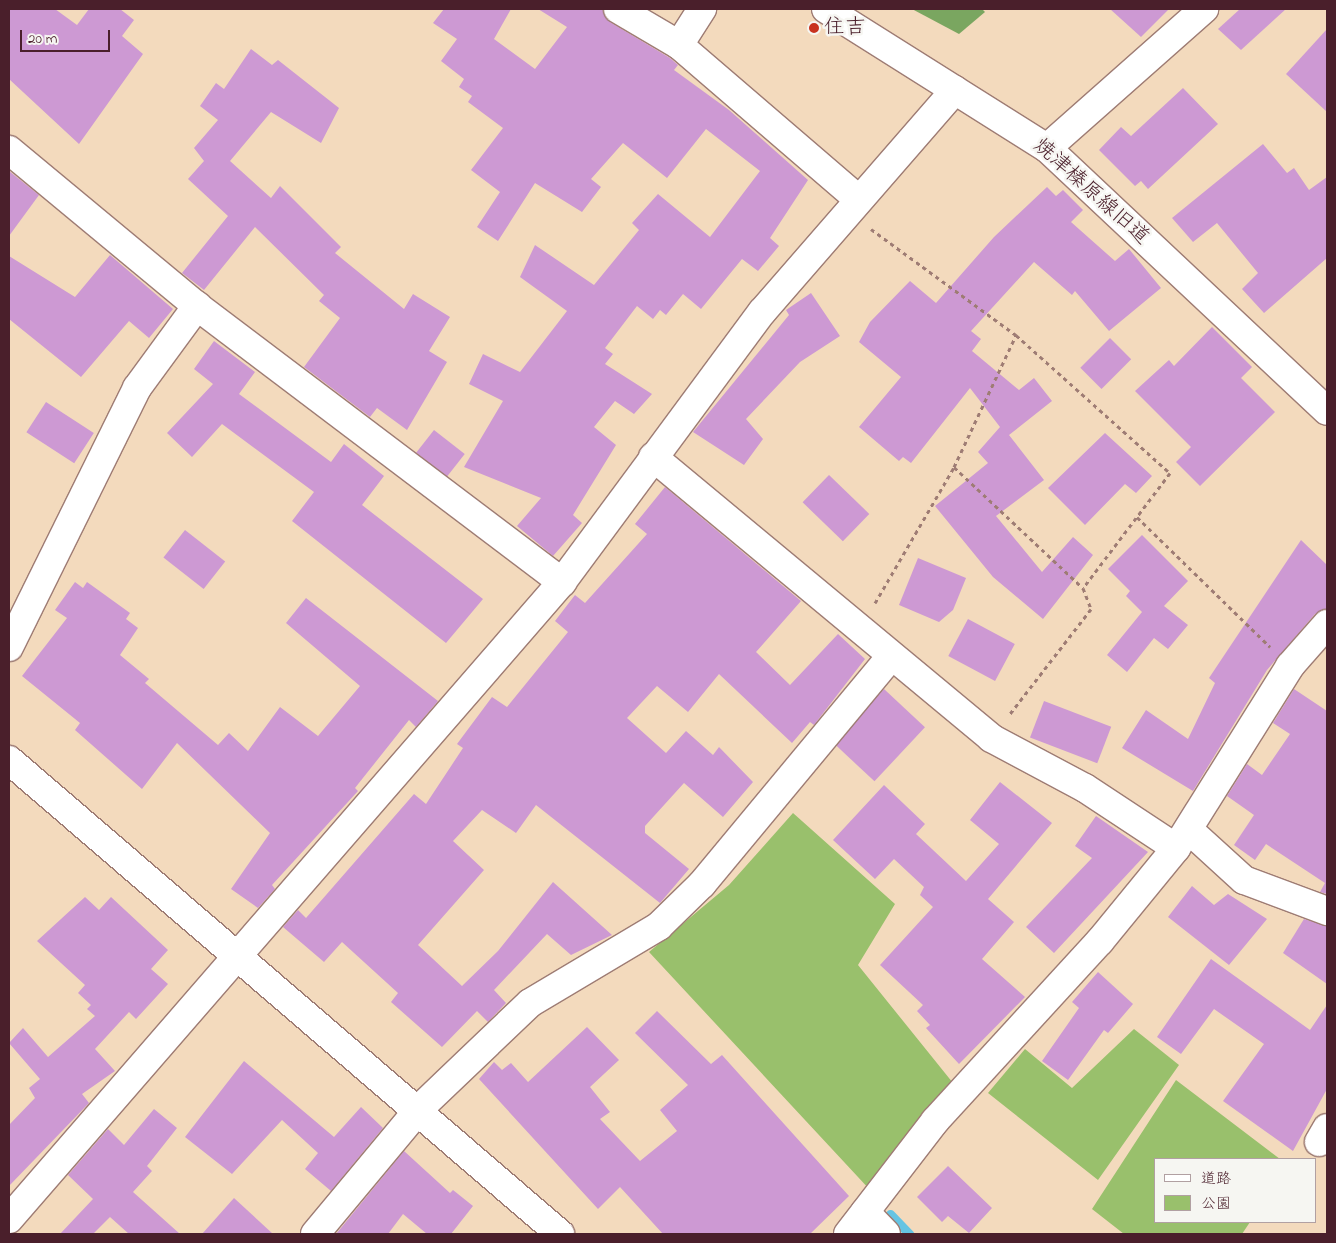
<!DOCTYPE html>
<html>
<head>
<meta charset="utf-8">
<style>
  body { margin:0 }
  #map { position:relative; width:1336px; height:1243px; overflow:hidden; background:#f3dabd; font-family:"Indie Flower","Klee One",sans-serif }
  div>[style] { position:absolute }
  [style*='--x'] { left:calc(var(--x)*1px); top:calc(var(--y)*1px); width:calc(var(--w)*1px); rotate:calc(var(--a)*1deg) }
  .green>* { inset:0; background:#99c06c }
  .forest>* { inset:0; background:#7aa660 }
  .stream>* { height:9px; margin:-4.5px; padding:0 4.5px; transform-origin:4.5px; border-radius:4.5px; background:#65c4e3 }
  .building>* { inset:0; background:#cd99d3; transform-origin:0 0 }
  .path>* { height:3px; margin-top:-1.5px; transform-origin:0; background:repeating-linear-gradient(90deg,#9e7c74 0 4px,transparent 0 8px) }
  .roads { filter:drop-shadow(1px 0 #9e7c74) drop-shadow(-1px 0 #9e7c74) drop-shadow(0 1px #9e7c74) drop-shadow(0 -1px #9e7c74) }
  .street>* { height:28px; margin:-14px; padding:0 14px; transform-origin:14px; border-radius:14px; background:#fff }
  .secondary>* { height:28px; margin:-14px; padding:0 14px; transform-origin:14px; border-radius:14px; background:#fff }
  .dots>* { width:14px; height:14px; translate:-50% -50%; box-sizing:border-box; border:2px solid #f6f6f2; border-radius:50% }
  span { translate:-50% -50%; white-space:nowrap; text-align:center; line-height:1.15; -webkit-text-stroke:5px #f6f6f2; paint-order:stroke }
  .poi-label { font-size:21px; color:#4a1f2b }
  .left { translate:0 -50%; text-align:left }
  .street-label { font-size:21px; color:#4a1f2b }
  .frame { position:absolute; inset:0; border:10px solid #4a1f2b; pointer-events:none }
  .legend { position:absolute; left:1154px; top:1158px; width:162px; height:65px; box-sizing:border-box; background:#f6f6f2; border:1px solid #b1a0a2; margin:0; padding:6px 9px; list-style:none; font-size:15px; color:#4a1f2b }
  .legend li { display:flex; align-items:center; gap:10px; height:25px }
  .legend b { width:25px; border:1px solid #b1a0a2 }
  .scale { position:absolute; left:20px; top:30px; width:90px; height:22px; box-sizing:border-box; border:2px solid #4a1f2b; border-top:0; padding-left:6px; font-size:15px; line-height:18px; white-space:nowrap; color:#4a1f2b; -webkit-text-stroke:4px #f6f6f2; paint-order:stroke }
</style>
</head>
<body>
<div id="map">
  <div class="green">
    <i style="clip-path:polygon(793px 813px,895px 904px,858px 965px,953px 1083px,871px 1191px,649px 952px,729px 885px)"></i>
    <i style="clip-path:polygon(1134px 1029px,1179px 1065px,1098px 1180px,988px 1093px,1025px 1049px,1072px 1088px)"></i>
    <i style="clip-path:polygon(1176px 1080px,1280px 1159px,1155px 1159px,1155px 1222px,1250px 1222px,1242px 1234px,1124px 1234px,1092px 1209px)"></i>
  </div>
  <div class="forest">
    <i style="clip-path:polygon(912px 9px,982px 9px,985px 12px,959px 34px)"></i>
  </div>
  <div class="stream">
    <i style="--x:890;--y:1214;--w:28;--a:46"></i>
  </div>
  <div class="building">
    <i style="clip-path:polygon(9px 9px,55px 9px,77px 25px,89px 9px,120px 9px,134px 20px,122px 36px,143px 54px,79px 144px,9px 79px)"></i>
    <i style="clip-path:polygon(444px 9px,511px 9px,494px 39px,535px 69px,567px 27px,538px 9px,602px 9px,610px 22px,670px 58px,678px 65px,674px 70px,729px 110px,808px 180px,770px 238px,779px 246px,758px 271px,742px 259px,701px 309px,683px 294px,666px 315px,660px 310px,653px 319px,637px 306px,605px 348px,613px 354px,605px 364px,652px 394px,634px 414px,615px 401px,594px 427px,616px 445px,573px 515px,582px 523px,553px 556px,517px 526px,541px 498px,464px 467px,503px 401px,469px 384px,483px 354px,520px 372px,567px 311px,520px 277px,535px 245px,594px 285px,639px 230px,632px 223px,658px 194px,710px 237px,760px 171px,706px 129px,667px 178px,623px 143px,591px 179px,601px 187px,582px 212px,535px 183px,498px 241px,477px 227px,500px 192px,471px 170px,503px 128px,468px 102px,472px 96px,459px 87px,464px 79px,441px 61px,457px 39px,433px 23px)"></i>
    <i style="clip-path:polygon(1110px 9px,1169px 9px,1141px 37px)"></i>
    <i style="clip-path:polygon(1240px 9px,1286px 9px,1241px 50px,1218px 29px)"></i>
    <i style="clip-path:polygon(1327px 29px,1327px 112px,1286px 74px)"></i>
    <i style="clip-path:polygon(251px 49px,272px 65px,278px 60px,339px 108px,321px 143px,271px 112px,230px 161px,271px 198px,280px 186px,341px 247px,335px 253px,404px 309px,413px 294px,450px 317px,429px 351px,447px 362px,407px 430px,377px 408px,370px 417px,304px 367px,340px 318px,319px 301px,324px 295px,255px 227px,204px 290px,182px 273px,228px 216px,188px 179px,204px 161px,194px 148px,218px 120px,200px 106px,216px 83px,224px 89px)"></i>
    <i style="clip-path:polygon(1183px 88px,1218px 124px,1148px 189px,1141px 181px,1135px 186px,1099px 150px,1121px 127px,1131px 136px)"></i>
    <i style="clip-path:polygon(1263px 144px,1287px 173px,1294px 168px,1309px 190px,1327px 177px,1327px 258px,1264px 313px,1242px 289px,1258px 273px,1217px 223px,1193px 242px,1172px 218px)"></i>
    <i style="clip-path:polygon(9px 171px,39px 195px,9px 236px)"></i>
    <i style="clip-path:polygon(1047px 187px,1056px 196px,1063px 190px,1083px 210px,1071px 222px,1115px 261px,1129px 249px,1161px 288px,1109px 331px,1075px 291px,1072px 295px,1034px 262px,971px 331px,981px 339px,972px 351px,1019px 390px,1034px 378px,1052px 401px,1009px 435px,1044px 480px,996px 516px,1042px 572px,1073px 537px,1093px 555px,1043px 619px,993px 577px,935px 506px,988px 463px,978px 452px,1000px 427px,970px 388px,911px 463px,903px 457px,899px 461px,859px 427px,901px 377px,859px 342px,870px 322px,910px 281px,936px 303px,994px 237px)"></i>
    <i style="clip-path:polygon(110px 255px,173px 309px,149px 338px,129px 321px,81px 377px,9px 319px,9px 256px,75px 297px)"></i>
    <i style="clip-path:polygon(811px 293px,840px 336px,800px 362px,746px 419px,763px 439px,744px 465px,693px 432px,789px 315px,786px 310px)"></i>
    <i style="clip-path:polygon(1212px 327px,1252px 367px,1241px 378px,1275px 412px,1200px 486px,1176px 462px,1191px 447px,1135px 391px,1169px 360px,1174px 366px)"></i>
    <i style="left:1110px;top:338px;width:30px;height:42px;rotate:45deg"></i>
    <i style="clip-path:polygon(214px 341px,255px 372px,239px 394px,331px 462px,344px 444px,384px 476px,362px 505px,483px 599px,446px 643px,292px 521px,314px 492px,222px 424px,192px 457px,167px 433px,213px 384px,194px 369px)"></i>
    <i style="left:46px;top:402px;width:57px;height:36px;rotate:33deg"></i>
    <i style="left:434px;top:430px;width:39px;height:29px;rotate:38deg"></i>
    <i style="clip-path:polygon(1105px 433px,1152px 476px,1136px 493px,1125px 484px,1085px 525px,1048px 488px)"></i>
    <i style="left:829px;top:475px;width:56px;height:38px;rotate:44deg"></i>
    <i style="clip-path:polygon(665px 487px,801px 601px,756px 652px,790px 685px,838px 634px,865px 659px,814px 725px,810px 722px,792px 743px,719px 674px,688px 712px,657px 686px,627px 718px,666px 753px,686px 731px,713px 755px,719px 747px,753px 782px,723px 817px,684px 783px,645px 826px,645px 833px,689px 869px,660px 903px,536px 805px,516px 833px,482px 810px,453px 841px,484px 870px,418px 945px,462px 986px,498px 951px,553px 882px,612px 935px,571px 955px,547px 934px,494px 990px,506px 1003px,488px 1022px,477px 1011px,442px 1047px,391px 1002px,398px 993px,342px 942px,324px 962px,283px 927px,298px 910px,306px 918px,414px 794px,426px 804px,463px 748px,457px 744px,492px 697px,507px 707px,568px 632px,555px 621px,575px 595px,585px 603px,647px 534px,635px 524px)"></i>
    <i style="left:185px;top:530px;width:51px;height:35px;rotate:38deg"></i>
    <i style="clip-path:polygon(1142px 535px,1188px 581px,1164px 606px,1188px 625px,1168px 649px,1154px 638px,1127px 672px,1107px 655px,1142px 612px,1126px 596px,1130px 591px,1108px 569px)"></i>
    <i style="clip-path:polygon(1301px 540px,1327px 565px,1327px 609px,1315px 614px,1267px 670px,1193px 791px,1122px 748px,1146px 710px,1188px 739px,1215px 683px,1209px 678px)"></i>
    <i style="clip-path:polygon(918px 558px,966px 578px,953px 610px,939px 622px,899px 605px)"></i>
    <i style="clip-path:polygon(75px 582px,83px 588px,87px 582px,130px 613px,126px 619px,138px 628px,120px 655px,149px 679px,145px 683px,218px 745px,229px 733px,248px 751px,280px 707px,318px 736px,360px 686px,286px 623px,306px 598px,438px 701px,416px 727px,409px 720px,355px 788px,358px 791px,272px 885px,275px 889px,258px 908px,231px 889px,270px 833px,177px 743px,142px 789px,75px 730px,80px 723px,22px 676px,67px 618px,55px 610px)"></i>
    <i style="left:968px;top:619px;width:53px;height:42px;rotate:28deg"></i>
    <i style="left:884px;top:689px;width:56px;height:74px;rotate:43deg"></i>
    <i style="clip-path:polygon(1294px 689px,1327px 711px,1327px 894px,1320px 892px,1325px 883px,1266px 844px,1255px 860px,1234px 845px,1254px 815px,1227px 796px,1247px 764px,1262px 775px,1290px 734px,1273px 723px)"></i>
    <i style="left:1044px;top:701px;width:72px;height:39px;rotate:21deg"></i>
    <i style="clip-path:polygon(1000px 782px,1052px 823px,988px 899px,1014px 922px,982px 959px,1025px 997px,959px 1064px,926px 1028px,930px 1025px,917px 1011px,923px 1005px,880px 965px,933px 907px,920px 895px,924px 887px,894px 859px,875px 879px,833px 840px,884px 785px,925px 824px,916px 834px,966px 881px,999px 844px,970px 820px)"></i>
    <i style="clip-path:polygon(1096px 816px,1148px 852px,1054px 953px,1026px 927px,1092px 858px,1075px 846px)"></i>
    <i style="clip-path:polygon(1192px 886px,1214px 905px,1228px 894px,1267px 919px,1229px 965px,1168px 917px)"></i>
    <i style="clip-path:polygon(85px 897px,99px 910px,111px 897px,168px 950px,151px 969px,168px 984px,136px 1019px,129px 1012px,95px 1049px,115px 1071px,82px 1094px,89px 1103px,9px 1186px,9px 1125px,35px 1098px,29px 1088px,40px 1079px,9px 1043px,23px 1028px,48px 1057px,95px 1016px,87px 1009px,91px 1005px,78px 993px,85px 985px,37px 941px)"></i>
    <i style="clip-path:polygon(1304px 919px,1327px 926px,1327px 984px,1283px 953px)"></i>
    <i style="clip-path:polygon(1211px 959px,1310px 1030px,1327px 1005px,1327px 1089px,1293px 1151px,1223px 1101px,1264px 1044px,1214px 1009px,1181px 1054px,1157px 1037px)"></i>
    <i style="clip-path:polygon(1098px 972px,1133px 1004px,1108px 1033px,1104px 1030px,1068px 1080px,1042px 1061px,1079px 1008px,1072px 1002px)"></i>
    <i style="clip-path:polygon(657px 1011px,711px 1064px,722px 1055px,849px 1196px,810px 1234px,663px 1234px,620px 1187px,598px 1209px,479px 1079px,494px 1062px,502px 1070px,511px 1063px,528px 1082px,587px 1027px,619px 1060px,590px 1087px,610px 1112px,600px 1119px,640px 1161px,677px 1131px,660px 1110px,688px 1085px,635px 1033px)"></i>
    <i style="clip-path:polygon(244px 1061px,334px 1137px,361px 1107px,383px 1128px,331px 1191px,305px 1169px,318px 1153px,282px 1120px,232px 1174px,185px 1137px)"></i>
    <i style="clip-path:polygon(154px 1109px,177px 1128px,147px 1166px,152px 1171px,133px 1192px,180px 1234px,129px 1234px,110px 1217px,93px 1234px,60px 1234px,93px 1199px,68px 1175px,108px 1129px,124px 1145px)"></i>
    <i style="clip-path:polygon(404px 1151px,450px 1193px,453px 1190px,473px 1206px,451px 1234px,427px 1234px,403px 1214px,388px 1234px,336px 1234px)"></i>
    <i style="clip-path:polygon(948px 1166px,992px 1208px,969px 1233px,948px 1216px,942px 1222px,917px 1197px)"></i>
    <i style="clip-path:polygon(234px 1198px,273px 1234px,202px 1234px)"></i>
  </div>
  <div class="path">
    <i style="--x:871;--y:229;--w:180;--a:36.2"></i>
    <i style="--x:1016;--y:335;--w:207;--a:41.9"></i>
    <i style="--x:1170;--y:473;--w:144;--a:127.1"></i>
    <i style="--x:1083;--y:588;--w:22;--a:69"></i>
    <i style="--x:1091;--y:609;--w:134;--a:127.7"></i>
    <i style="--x:954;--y:467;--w:177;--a:43.2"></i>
    <i style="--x:1137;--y:517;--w:186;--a:44.3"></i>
    <i style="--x:875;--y:603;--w:157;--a:-59.8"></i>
    <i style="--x:954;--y:467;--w:146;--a:-64.8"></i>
  </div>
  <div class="roads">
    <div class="street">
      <i style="--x:618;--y:9;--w:71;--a:30.5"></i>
      <i style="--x:679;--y:45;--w:236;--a:40.7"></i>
      <i style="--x:679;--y:45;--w:43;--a:-57.4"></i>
      <i style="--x:9;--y:150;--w:244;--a:39.7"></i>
      <i style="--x:197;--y:306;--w:458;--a:37.1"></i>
      <i style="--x:653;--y:457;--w:440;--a:39.7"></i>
      <i style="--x:991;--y:738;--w:106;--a:28"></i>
      <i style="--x:1085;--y:788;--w:109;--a:33.4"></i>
      <i style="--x:9;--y:647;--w:289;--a:-63.7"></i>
      <i style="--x:137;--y:388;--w:102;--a:-53.8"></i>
      <i style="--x:1189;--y:830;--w:74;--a:42.3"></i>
      <i style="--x:1244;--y:880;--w:89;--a:20.5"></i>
      <i style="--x:1319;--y:1142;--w:16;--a:-60"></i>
      <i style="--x:865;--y:1212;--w:30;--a:46"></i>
      <i style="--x:9;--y:1219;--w:844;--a:-49.04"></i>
      <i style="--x:562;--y:582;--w:336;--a:-53.5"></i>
      <i style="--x:762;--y:312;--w:294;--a:-49"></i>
      <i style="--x:315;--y:1234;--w:163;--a:-50.2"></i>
      <i style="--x:419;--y:1109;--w:153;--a:-43.7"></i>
      <i style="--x:530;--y:1003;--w:150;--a:-30.8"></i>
      <i style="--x:659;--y:926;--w:60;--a:-44.3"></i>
      <i style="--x:702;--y:884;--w:296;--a:-50.3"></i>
      <i style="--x:848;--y:1234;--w:143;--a:-52.4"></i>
      <i style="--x:935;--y:1121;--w:244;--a:-47.5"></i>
      <i style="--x:1100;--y:941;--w:120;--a:-50.7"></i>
      <i style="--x:1176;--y:848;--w:215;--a:-57.9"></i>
      <i style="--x:1290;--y:666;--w:56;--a:-48.6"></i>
    </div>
    <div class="secondary">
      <i style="--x:826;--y:9;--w:261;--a:32.2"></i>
      <i style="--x:1047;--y:148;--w:384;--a:43.2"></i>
      <i style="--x:1047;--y:148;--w:210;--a:-41.5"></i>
      <i style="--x:9;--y:760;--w:727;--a:40.7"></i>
    </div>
  </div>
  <div class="dots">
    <i style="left:814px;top:28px;background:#c8321e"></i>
  </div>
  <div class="poi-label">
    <span class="left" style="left:824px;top:28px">住吉</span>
  </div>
  <div class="street-label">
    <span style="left:1091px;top:192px;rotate:42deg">焼津榛原線旧道</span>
  </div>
  <div class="frame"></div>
  <ul class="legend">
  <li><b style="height:6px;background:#fff"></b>道路</li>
  <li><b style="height:14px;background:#99c06c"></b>公園</li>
  </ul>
  <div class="scale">20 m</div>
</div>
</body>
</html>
